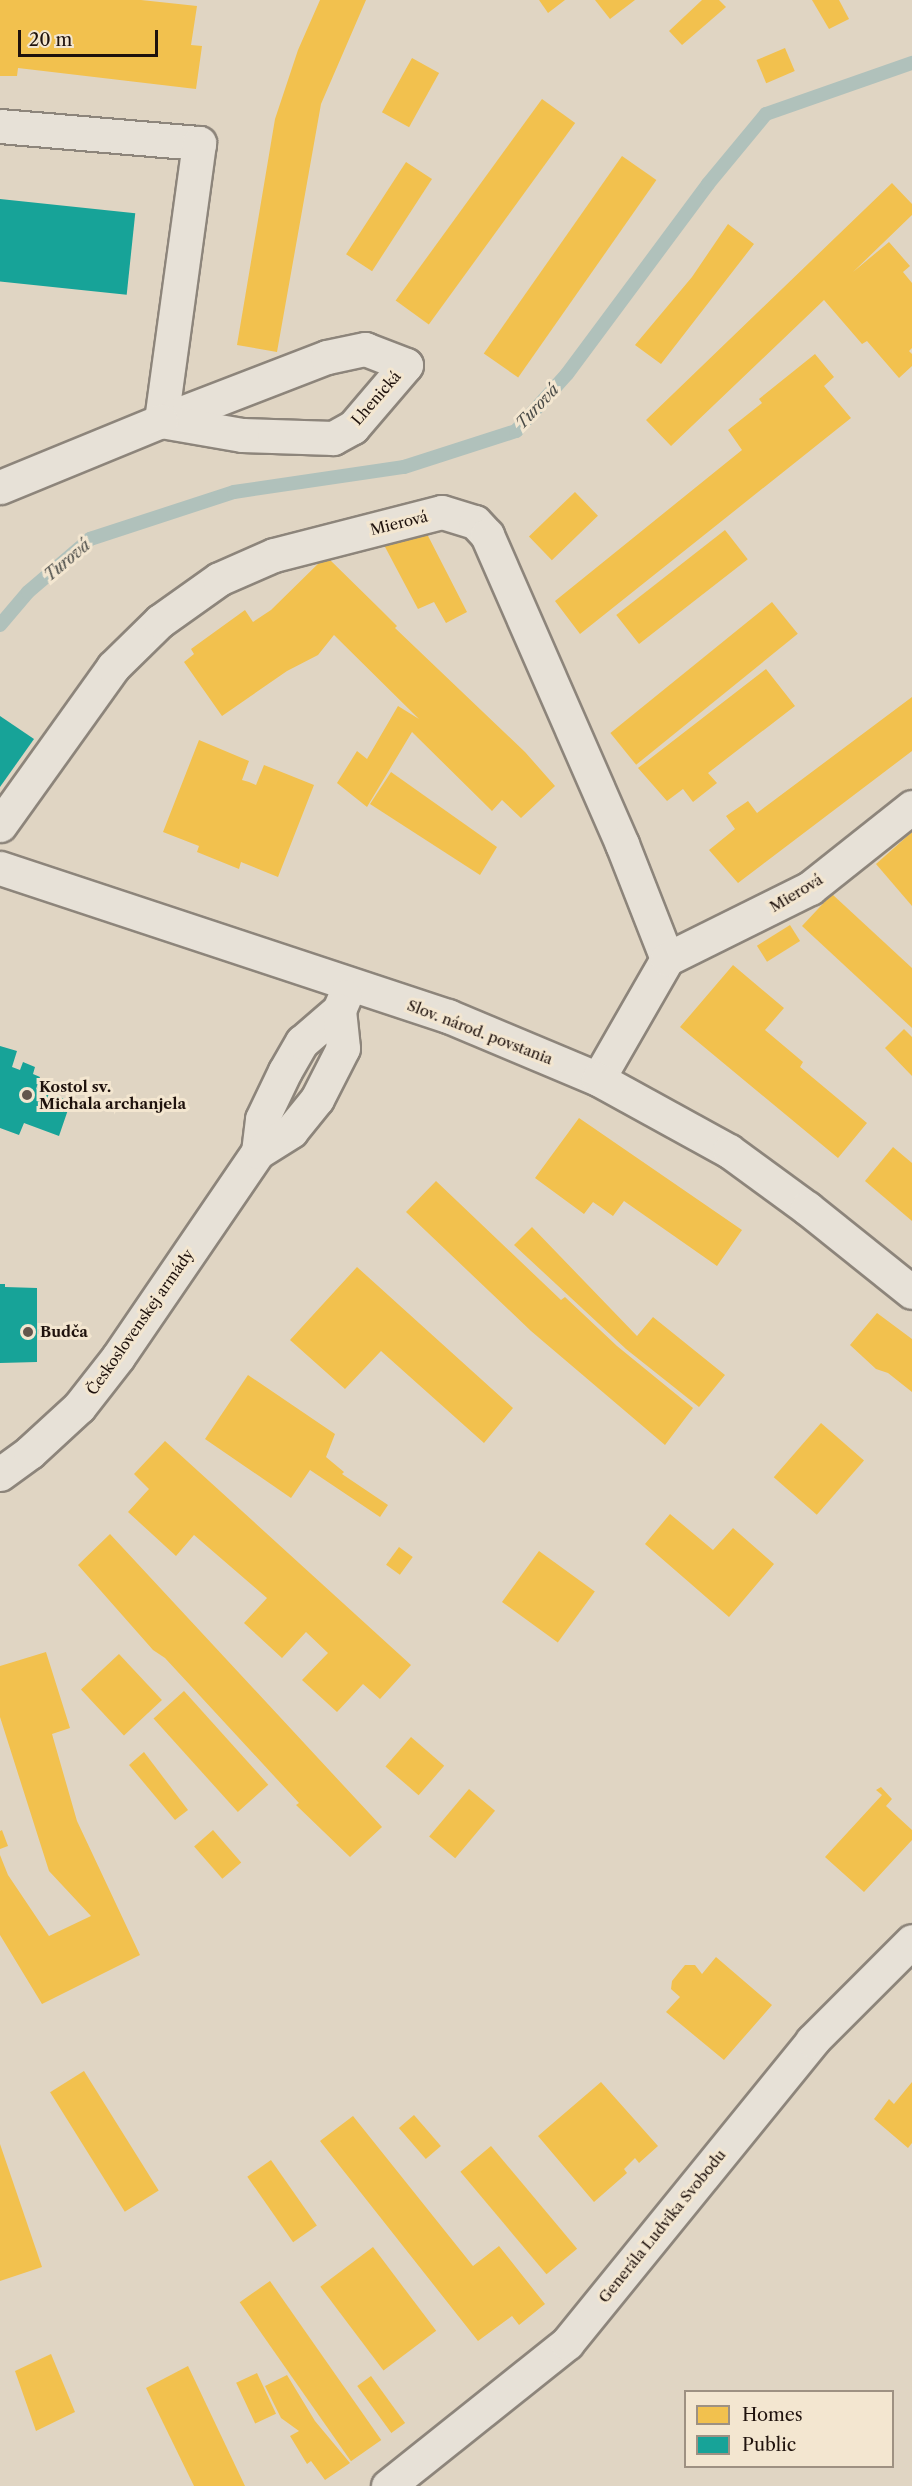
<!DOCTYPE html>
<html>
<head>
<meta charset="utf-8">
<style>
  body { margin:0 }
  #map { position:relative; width:912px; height:2486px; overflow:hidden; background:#e0d5c3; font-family:"Libre Caslon Text",serif }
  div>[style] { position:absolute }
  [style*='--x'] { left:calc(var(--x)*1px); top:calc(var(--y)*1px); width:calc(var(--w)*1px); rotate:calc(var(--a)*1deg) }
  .homes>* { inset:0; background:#f2c14e; transform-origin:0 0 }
  .public>* { inset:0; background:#17a398; transform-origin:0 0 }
  .stream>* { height:14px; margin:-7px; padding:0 7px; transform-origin:7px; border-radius:7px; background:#b0c1bb }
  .roads { filter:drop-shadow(2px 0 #8d857b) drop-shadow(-2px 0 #8d857b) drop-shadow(0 2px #8d857b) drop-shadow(0 -2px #8d857b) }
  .minor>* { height:33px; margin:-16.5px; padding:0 16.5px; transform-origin:16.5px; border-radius:16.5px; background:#e7e1d7 }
  .dots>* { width:16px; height:16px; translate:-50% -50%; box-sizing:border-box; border:3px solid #f3e6d0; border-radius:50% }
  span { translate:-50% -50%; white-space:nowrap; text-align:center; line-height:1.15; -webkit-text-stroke:6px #f3e6d0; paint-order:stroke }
  .street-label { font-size:15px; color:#1f120d }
  .poi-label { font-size:15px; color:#1f120d; font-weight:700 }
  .left { translate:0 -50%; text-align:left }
  .water-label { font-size:16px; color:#4b4c48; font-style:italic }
  .legend { position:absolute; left:684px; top:2390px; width:210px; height:78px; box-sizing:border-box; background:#f3e6d0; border:2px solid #9e9182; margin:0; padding:8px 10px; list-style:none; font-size:18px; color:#1f120d }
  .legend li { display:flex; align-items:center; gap:12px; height:30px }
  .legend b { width:30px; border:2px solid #9e9182 }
  .scale { position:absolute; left:18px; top:30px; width:140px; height:27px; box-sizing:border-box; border:3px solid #1f120d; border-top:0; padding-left:8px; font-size:18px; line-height:21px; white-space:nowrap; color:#1f120d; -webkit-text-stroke:4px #f3e6d0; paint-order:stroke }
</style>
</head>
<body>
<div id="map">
  <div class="homes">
    <i style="clip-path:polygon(0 0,141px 0,197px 6px,191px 45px,202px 46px,196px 89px,18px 68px,17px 76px,0 76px)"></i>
    <i style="clip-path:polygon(320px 0,366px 0,321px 104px,277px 352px,237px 345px,275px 119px,298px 50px)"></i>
    <i style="clip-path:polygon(539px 0,565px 0,548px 13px)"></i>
    <i style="clip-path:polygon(595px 0,635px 0,610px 19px)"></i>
    <i style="clip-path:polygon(702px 0,719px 0,726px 7px,682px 45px,669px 31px)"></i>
    <i style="clip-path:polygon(812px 0,839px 0,849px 19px,829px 29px)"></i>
    <i style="left:785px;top:48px;width:25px;height:31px;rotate:67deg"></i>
    <i style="left:412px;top:58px;width:31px;height:62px;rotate:29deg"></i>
    <i style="left:542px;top:99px;width:41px;height:249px;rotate:36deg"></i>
    <i style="left:622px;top:156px;width:42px;height:241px;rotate:35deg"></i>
    <i style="left:406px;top:162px;width:31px;height:110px;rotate:33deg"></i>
    <i style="clip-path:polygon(892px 183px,912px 204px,912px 215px,853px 272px,889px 242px,910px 266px,903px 272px,912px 283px,912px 348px,909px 351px,912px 354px,912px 366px,899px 378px,867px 341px,862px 344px,824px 300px,671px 446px,646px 420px)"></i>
    <i style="clip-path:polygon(728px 224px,754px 244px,661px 364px,635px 345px,692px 277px)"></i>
    <i style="clip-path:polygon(815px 354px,834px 377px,824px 386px,851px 418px,580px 634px,555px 601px,742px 450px,728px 430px,762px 403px,759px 399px)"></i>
    <i style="left:575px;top:492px;width:33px;height:64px;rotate:46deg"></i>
    <i style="clip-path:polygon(425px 530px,467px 612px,446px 623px,434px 602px,418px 609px,384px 545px)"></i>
    <i style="left:725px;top:530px;width:37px;height:138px;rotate:52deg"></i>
    <i style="clip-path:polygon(326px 556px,381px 610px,397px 626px,395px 628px,525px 752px,555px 786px,521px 818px,502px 800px,492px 811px,412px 732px,367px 807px,337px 783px,357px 751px,367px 759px,398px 706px,419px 719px,334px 635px,318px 655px,287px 671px,222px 716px,184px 662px,194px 654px,191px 649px,245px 610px,253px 622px,271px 610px)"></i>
    <i style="left:772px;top:602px;width:41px;height:208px;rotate:51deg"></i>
    <i style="clip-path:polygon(766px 669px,795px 706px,708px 773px,717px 783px,693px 802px,683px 789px,667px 801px,638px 768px)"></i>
    <i style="clip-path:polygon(912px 697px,912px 751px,738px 883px,709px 850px,735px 829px,726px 816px,748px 801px,757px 813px)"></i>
    <i style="clip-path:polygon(199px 740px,249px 761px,242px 780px,249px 782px,256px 785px,264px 765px,314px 785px,278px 877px,241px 862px,239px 869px,197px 852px,199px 846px,163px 832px)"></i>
    <i style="clip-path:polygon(391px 772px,497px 847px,480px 875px,370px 804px)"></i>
    <i style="clip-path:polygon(912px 832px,912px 906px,876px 864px)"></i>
    <i style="clip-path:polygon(832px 894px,912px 968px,912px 1028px,802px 926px)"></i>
    <i style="left:790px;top:925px;width:19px;height:39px;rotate:58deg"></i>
    <i style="clip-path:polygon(733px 965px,784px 1008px,765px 1030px,803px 1062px,800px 1067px,867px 1123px,838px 1158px,680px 1027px)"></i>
    <i style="clip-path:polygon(904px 1029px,912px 1037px,912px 1076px,885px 1048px)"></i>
    <i style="clip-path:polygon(579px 1118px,742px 1230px,717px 1266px,624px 1201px,613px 1216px,593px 1202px,584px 1214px,535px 1178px)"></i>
    <i style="clip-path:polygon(893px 1147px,912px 1163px,912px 1221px,865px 1181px)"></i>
    <i style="clip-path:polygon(436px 1181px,561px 1300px,565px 1297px,617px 1346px,693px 1408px,665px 1445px,531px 1331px,406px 1212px)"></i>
    <i style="clip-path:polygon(532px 1227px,637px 1336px,653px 1317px,725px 1375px,699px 1407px,626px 1349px,514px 1245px)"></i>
    <i style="clip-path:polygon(357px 1267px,513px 1408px,484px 1443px,381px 1351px,345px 1389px,290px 1340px)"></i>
    <i style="clip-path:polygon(877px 1313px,912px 1339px,912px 1392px,888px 1373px,876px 1369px,850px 1345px)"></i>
    <i style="clip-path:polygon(248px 1375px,335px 1434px,326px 1457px,344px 1472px,342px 1474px,388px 1505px,380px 1517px,310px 1470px,291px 1498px,205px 1439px)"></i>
    <i style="left:821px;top:1423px;width:57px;height:72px;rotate:41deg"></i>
    <i style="clip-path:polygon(165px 1441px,411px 1665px,380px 1699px,363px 1684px,337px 1712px,302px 1680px,328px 1653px,306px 1632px,282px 1658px,244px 1623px,267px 1598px,194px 1535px,176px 1556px,128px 1512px,149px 1489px,134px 1474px)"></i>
    <i style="clip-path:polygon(670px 1514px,713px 1550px,733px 1528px,774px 1564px,729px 1617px,645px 1544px)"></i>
    <i style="clip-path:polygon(110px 1534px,382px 1827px,350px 1857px,296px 1805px,299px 1803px,165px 1658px,153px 1650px,78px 1565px)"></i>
    <i style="left:399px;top:1547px;width:17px;height:22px;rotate:36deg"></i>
    <i style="left:539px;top:1551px;width:69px;height:63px;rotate:36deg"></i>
    <i style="clip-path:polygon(46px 1652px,70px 1728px,52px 1734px,77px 1821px,140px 1955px,42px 2004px,0 1935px,0 1855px,8px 1875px,49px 1936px,91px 1916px,49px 1871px,0 1717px,0 1666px)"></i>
    <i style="left:119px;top:1654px;width:63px;height:52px;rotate:47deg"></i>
    <i style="left:184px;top:1691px;width:126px;height:41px;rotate:48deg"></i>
    <i style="left:411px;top:1737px;width:44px;height:39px;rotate:41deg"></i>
    <i style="clip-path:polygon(144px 1752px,188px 1810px,175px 1820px,129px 1765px)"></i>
    <i style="clip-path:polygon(881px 1787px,892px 1799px,886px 1806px,912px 1830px,912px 1840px,864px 1892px,825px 1857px,882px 1795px,876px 1790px)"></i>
    <i style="left:469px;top:1789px;width:34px;height:62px;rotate:40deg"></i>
    <i style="clip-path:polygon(2px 1830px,8px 1846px,0 1849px,0 1831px)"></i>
    <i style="left:213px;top:1830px;width:43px;height:25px;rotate:49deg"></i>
    <i style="clip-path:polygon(716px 1957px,772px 2005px,724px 2060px,666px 2012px,680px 1997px,671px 1989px,672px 1981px,685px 1965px,695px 1965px,702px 1974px)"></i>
    <i style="left:84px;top:2071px;width:141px;height:40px;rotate:58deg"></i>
    <i style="clip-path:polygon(601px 2082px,658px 2146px,639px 2163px,635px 2158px,624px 2169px,627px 2173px,594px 2202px,538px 2136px)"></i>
    <i style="clip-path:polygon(912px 2082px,912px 2143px,908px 2148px,874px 2119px,889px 2099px,894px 2104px)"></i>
    <i style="left:414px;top:2115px;width:41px;height:20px;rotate:49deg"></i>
    <i style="clip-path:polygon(353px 2116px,473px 2266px,499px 2246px,545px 2304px,519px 2325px,512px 2316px,478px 2341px,320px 2141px)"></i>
    <i style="clip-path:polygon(0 2144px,42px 2267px,0 2281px)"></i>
    <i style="left:491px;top:2146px;width:134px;height:40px;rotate:50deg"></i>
    <i style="left:271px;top:2160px;width:80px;height:29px;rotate:55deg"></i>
    <i style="left:373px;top:2247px;width:105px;height:66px;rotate:53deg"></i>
    <i style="left:270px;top:2281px;width:194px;height:37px;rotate:55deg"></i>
    <i style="clip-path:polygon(51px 2354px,75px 2412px,36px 2431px,15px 2371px)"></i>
    <i style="clip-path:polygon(188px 2366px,245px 2486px,194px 2486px,146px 2388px)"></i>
    <i style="left:257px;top:2373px;width:45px;height:23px;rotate:65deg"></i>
    <i style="clip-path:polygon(287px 2375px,315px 2421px,350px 2463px,325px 2480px,311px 2461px,307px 2464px,290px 2436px,299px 2431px,281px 2418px,265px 2386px)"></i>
    <i style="left:371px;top:2376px;width:58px;height:17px;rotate:54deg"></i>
  </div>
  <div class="public">
    <i style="left:0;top:199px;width:136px;height:82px;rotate:6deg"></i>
    <i style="clip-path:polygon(0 716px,34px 739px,0 787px)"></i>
    <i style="clip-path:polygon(0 1046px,17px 1051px,12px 1067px,20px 1070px,23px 1062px,35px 1067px,33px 1074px,40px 1077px,36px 1089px,71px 1101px,59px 1136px,24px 1123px,19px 1135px,0 1128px)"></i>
    <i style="clip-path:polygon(0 1284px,5px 1284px,5px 1287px,37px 1288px,37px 1362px,0 1363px)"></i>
  </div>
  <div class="stream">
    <i style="--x:0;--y:625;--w:43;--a:-49.7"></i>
    <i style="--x:28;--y:592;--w:82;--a:-40.5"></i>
    <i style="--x:90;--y:539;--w:151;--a:-18.1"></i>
    <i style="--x:234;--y:492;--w:172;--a:-8.4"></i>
    <i style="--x:404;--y:467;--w:118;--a:-17.8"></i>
    <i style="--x:516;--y:431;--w:76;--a:-48.2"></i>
    <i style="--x:567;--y:374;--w:237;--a:-53.4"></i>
    <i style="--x:708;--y:184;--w:91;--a:-50.4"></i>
    <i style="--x:766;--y:114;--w:155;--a:-19.3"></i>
  </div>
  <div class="roads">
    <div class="minor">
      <i style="--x:0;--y:126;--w:200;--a:4.9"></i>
      <i style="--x:199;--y:143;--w:281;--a:97.8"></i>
      <i style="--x:161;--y:421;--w:178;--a:-21.1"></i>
      <i style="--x:327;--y:357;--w:39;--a:-12"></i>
      <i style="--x:365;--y:349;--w:44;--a:21.3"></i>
      <i style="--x:406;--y:365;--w:82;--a:130.5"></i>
      <i style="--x:353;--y:427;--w:23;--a:151"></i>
      <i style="--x:333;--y:438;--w:91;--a:-178.1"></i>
      <i style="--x:242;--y:435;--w:82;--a:-170.2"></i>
      <i style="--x:161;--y:421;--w:174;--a:157.7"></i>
      <i style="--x:0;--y:825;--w:194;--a:-54.4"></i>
      <i style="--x:113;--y:667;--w:66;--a:-44.4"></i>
      <i style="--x:160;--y:621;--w:72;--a:-35.4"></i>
      <i style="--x:219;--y:579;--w:60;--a:-23.6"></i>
      <i style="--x:274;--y:555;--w:173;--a:-14.4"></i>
      <i style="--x:442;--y:512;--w:34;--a:17"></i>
      <i style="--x:475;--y:522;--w:18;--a:47"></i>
      <i style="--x:487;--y:535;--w:337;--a:66.4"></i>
      <i style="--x:622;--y:844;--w:123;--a:68.6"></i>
      <i style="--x:667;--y:959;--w:138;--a:119.9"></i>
      <i style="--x:0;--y:868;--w:472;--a:18.3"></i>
      <i style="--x:448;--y:1016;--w:163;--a:22.8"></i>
      <i style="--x:598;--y:1079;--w:149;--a:28.8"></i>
      <i style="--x:729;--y:1151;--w:97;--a:36.2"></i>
      <i style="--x:807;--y:1208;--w:134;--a:38.7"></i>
      <i style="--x:667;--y:959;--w:160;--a:-26.4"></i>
      <i style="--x:810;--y:888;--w:130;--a:-38.5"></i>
      <i style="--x:258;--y:1152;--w:33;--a:-83"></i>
      <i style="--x:262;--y:1119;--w:53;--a:-64.4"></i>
      <i style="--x:285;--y:1071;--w:34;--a:-60"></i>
      <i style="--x:302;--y:1042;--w:49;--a:-40.9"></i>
      <i style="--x:339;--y:1010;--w:15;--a:-67"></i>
      <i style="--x:0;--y:1474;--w:37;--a:-36"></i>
      <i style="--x:30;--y:1452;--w:67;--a:-42.6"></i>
      <i style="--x:79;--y:1407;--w:63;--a:-52"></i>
      <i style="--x:118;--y:1357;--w:248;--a:-55.7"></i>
      <i style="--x:258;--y:1152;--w:39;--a:-32"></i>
      <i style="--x:291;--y:1131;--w:41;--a:-50.9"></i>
      <i style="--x:317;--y:1099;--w:57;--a:-63"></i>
      <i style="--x:343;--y:1048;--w:38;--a:-96"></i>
      <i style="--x:388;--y:2486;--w:229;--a:-38.6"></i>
      <i style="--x:567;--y:2343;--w:389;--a:-50.9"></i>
      <i style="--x:812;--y:2041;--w:141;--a:-45"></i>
    </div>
  </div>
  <div class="dots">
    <i style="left:27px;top:1095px;background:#63564d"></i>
    <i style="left:28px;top:1332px;background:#63564d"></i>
  </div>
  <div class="street-label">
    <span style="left:376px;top:398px;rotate:-49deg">Lhenická</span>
    <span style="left:399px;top:523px;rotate:-14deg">Mierová</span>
    <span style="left:796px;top:893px;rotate:-31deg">Mierová</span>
    <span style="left:480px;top:1032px;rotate:21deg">Slov. národ. povstania</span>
    <span style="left:140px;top:1322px;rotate:-55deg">Československej armády</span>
    <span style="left:662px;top:2226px;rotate:-51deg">Generála Ludvika Svobodu</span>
  </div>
  <div class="poi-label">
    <span class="left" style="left:39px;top:1095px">Kostol sv.<br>Michala archanjela</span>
    <span class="left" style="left:40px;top:1332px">Budča</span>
  </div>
  <div class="water-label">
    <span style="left:537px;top:406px;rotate:-47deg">Turová</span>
    <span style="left:67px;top:560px;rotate:-40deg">Turová</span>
  </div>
  <ul class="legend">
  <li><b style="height:16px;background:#f2c14e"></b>Homes</li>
  <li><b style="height:16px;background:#17a398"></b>Public</li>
  </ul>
  <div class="scale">20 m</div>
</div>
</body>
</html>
